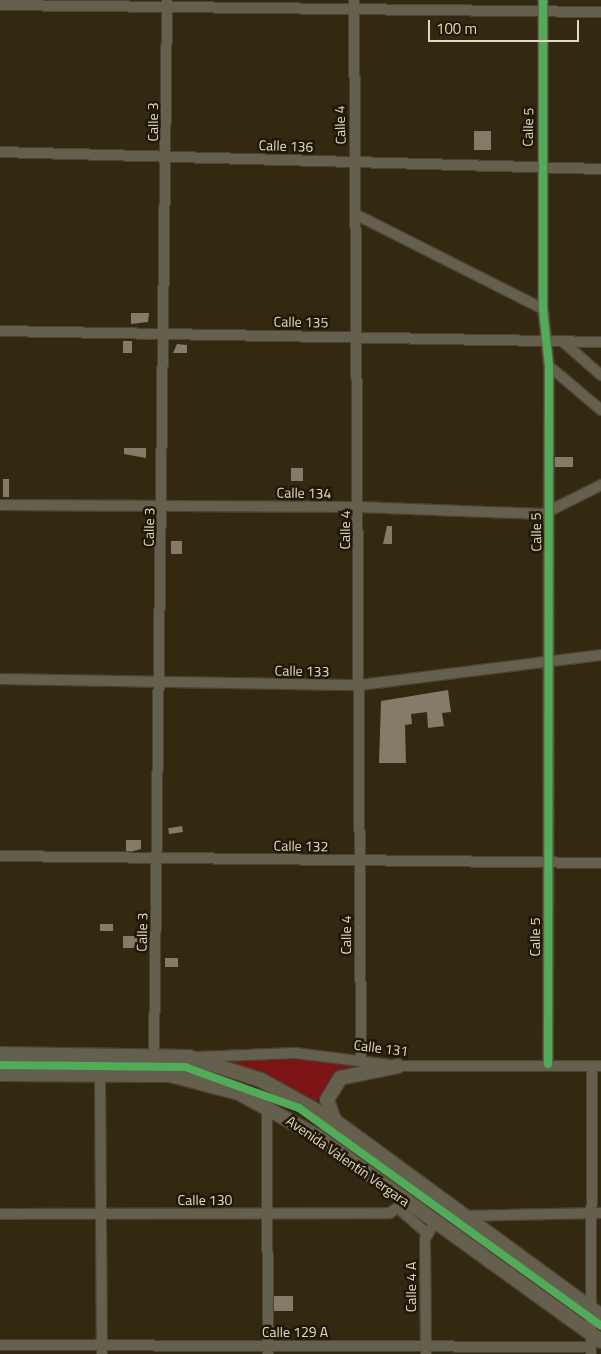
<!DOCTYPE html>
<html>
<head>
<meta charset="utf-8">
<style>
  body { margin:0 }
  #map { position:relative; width:601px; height:1354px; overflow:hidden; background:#322910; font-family:"Titillium Web",sans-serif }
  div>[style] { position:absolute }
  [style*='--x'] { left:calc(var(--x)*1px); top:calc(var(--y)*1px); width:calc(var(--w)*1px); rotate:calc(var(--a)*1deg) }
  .green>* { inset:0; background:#7c1416 }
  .building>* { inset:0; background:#867b69; transform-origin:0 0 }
  .roads { filter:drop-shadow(1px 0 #4a4232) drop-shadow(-1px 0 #4a4232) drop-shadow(0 1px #4a4232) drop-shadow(0 -1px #4a4232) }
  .street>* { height:10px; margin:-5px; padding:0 5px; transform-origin:5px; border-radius:5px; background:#655f4e }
  .secondary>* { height:14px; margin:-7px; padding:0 7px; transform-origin:7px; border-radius:7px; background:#655f4e }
  .cycleway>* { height:8px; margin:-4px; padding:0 4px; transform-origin:4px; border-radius:4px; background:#51ab58 }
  span { translate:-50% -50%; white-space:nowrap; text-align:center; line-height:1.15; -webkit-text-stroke:5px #201908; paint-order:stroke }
  .street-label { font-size:14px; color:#e2d8c2 }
  .scale { position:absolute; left:428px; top:20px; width:151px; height:22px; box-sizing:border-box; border:2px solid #e2d8c2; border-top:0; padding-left:6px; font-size:15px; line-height:18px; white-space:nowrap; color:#e2d8c2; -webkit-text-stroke:4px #201908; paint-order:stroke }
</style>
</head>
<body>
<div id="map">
  <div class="green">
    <i style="clip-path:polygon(226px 1058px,307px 1058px,367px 1067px,329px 1081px,317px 1102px)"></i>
  </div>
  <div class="building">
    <i style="left:474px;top:131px;width:17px;height:19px"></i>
    <i style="clip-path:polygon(131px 313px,149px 313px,148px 322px,131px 324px)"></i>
    <i style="left:123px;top:341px;width:9px;height:12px"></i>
    <i style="clip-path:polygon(177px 344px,187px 345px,187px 353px,173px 353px)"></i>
    <i style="clip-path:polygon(124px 448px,146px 448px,146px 458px,124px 454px)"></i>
    <i style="left:573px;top:457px;width:10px;height:18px;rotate:90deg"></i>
    <i style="left:291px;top:468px;width:12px;height:13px"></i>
    <i style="left:9px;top:479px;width:18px;height:6px;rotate:90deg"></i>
    <i style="clip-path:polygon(387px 526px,392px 526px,392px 544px,383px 544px)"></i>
    <i style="left:171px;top:541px;width:11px;height:13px"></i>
    <i style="clip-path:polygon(448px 690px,451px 712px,442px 713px,444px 726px,428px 728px,427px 712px,411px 714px,412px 724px,405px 725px,406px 763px,379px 763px,381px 701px)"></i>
    <i style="left:182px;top:826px;width:6px;height:14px;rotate:81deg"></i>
    <i style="clip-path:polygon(126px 840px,141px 840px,141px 849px,126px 853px)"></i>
    <i style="left:100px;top:924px;width:13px;height:7px"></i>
    <i style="left:123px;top:936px;width:17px;height:12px"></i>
    <i style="left:165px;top:958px;width:13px;height:9px"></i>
    <i style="left:274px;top:1296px;width:19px;height:15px"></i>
  </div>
  <div class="roads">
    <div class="street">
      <i style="--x:354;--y:0;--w:1059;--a:89.62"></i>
      <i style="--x:543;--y:0;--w:309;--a:90"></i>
      <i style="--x:543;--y:309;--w:57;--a:84"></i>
      <i style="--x:549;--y:366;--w:698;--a:90.08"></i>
      <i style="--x:0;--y:5;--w:601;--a:0.67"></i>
      <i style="--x:0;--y:152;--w:601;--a:1.62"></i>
      <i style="--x:357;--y:215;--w:208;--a:26.8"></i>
      <i style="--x:0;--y:331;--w:601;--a:1.05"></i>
      <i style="--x:562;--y:341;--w:52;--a:41.1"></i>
      <i style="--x:549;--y:366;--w:68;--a:40.2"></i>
      <i style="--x:0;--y:505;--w:359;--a:0.3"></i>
      <i style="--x:359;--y:507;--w:184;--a:2.2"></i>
      <i style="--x:543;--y:514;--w:65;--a:-26.6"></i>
      <i style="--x:0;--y:679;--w:360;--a:1"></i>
      <i style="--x:360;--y:685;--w:243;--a:-7.1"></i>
      <i style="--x:0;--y:856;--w:601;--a:0.67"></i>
      <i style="--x:154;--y:1054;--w:1054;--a:-89.29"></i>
      <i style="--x:198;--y:1057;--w:97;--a:-2.4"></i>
      <i style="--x:295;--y:1053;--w:104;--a:7.2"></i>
      <i style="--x:398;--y:1066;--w:203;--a:0"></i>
      <i style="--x:100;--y:1076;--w:278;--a:89.6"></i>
      <i style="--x:267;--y:1106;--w:248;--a:89.8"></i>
      <i style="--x:399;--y:1209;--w:37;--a:41"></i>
      <i style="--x:0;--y:1214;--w:390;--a:-0.1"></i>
      <i style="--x:390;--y:1213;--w:20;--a:-37"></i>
      <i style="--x:465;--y:1216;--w:136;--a:-1.3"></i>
      <i style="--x:0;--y:1345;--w:590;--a:0.19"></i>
      <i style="--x:426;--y:1354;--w:115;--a:-90.5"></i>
      <i style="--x:425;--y:1239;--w:20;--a:-60"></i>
      <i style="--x:591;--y:1354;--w:288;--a:-89.8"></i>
    </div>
    <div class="secondary">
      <i style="--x:0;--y:1054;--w:189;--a:0.9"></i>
      <i style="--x:189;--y:1057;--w:76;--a:17.7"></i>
      <i style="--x:261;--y:1080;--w:85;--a:29"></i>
      <i style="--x:335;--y:1121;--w:330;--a:36.2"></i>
      <i style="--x:0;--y:1074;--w:170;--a:0.3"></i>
      <i style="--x:170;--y:1075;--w:71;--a:14.6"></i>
      <i style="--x:239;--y:1093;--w:89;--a:28.9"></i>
      <i style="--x:317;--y:1136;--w:350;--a:35.8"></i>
      <i style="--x:334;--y:1120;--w:21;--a:-109"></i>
      <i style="--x:327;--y:1100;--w:26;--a:-59"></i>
      <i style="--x:340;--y:1078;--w:59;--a:-11.7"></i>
    </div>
  </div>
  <div class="cycleway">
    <i style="--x:543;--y:0;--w:309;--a:90"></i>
    <i style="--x:543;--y:309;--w:57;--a:84"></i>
    <i style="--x:549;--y:366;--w:698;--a:90.08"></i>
    <i style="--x:0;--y:1065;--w:185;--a:0.6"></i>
    <i style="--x:185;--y:1067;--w:121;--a:19.8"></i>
    <i style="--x:299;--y:1108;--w:372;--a:35.8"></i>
  </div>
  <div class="street-label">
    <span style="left:153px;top:122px;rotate:-90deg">Calle 3</span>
    <span style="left:340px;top:125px;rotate:-92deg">Calle 4</span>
    <span style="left:528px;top:127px;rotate:-89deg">Calle 5</span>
    <span style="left:286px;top:146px;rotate:2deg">Calle 136</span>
    <span style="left:301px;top:322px;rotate:1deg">Calle 135</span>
    <span style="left:304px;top:493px;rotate:1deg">Calle 134</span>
    <span style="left:149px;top:527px;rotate:-89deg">Calle 3</span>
    <span style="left:345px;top:530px;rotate:-90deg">Calle 4</span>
    <span style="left:536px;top:532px;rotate:-91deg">Calle 5</span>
    <span style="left:302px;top:671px;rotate:1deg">Calle 133</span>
    <span style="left:301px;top:846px;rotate:1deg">Calle 132</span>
    <span style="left:142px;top:932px;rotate:-89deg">Calle 3</span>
    <span style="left:346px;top:935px;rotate:-90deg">Calle 4</span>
    <span style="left:535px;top:937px;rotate:-90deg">Calle 5</span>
    <span style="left:381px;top:1048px;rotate:7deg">Calle 131</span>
    <span style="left:348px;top:1161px;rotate:35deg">Avenida Valentín Vergara</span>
    <span style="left:205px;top:1200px">Calle 130</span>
    <span style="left:411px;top:1287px;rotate:-90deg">Calle 4 A</span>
    <span style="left:295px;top:1332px">Calle 129 A</span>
  </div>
  <div class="scale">100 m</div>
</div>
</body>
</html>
